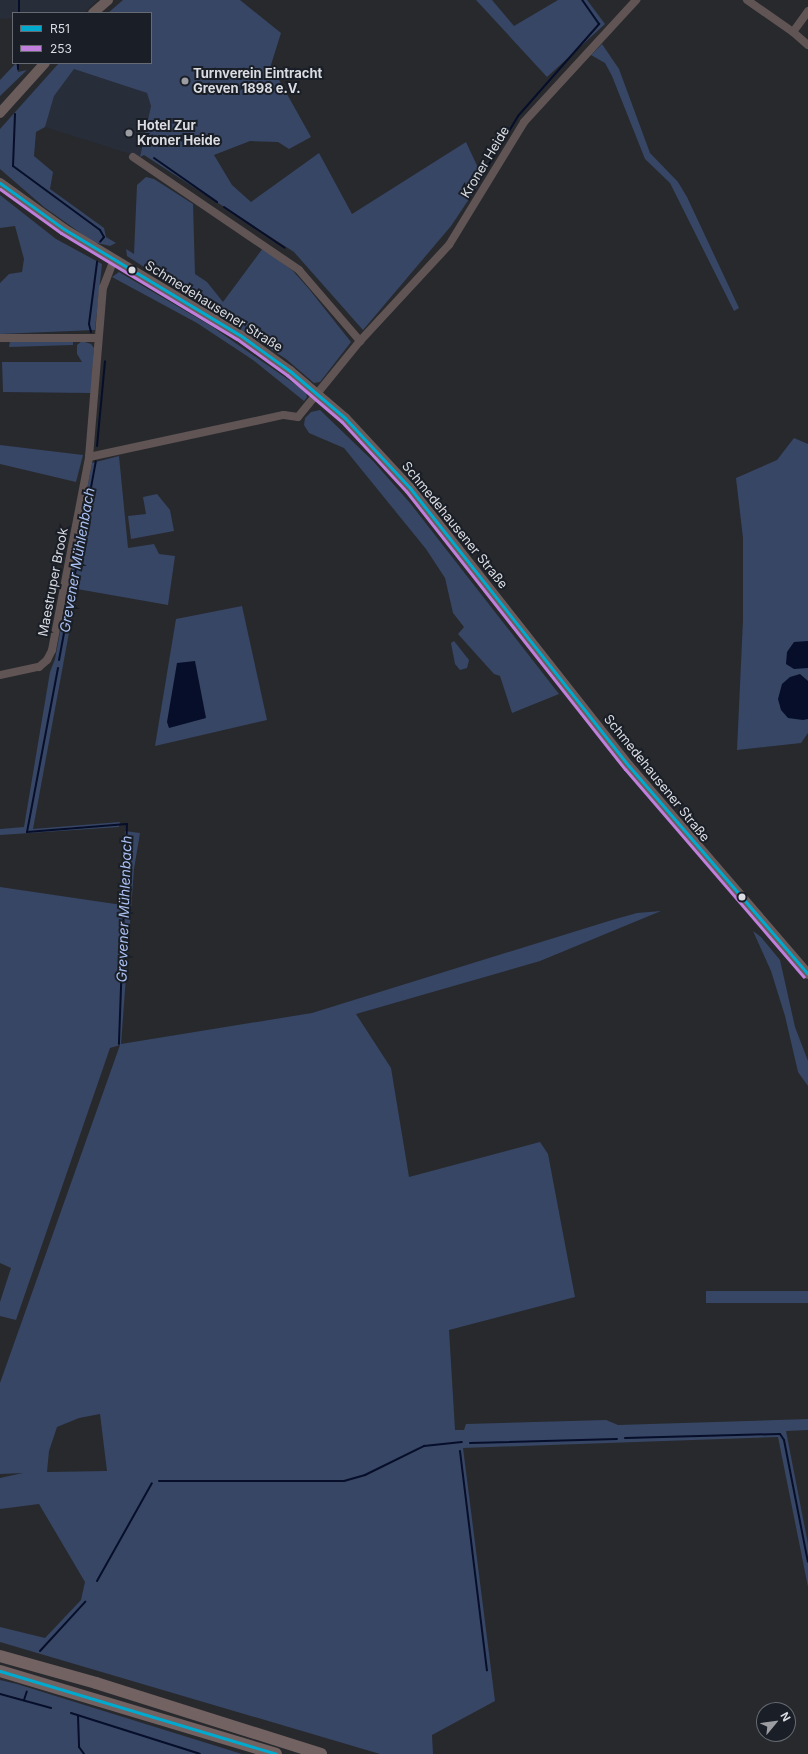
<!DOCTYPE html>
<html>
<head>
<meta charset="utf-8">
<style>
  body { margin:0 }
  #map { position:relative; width:808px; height:1754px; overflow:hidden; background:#27292d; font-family:Inter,sans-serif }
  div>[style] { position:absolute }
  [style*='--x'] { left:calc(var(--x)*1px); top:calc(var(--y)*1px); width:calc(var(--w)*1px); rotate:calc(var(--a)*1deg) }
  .built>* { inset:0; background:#282d3a }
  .green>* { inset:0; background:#374665; transform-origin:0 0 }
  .water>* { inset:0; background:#060e2a }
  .stream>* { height:2px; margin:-1px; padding:0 1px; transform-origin:1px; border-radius:1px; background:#060e2a }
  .minor>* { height:8px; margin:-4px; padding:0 4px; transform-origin:4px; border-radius:4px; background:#605454 }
  .major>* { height:10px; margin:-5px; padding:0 5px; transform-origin:5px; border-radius:5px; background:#6b5c5c }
  .highway>* { height:12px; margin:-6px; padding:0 6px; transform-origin:6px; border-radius:6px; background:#726262 }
  .bus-1>* { height:3px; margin:-1.5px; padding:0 1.5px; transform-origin:1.5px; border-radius:1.5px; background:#00a9ce }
  .bus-2>* { height:3px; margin:-1.5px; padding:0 1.5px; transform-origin:1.5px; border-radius:1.5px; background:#c07fdc }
  .dots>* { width:11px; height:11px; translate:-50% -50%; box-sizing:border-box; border:2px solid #1a1e26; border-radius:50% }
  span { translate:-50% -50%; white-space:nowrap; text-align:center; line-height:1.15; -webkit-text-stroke:4px #1a1e26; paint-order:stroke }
  .poi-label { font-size:13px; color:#dadce2; font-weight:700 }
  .left { translate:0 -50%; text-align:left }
  .street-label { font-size:13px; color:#dadce2 }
  .water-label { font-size:14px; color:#aac1f3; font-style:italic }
  .legend { position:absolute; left:12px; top:12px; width:140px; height:52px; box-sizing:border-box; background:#1a1e26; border:1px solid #676a71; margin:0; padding:5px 7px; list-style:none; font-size:12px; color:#dadce2 }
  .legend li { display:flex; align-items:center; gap:8px; height:20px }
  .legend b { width:20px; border:1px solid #676a71 }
  .north { position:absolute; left:756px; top:1702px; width:40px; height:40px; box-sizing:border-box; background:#1a1e26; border:1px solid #676a71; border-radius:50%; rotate:61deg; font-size:11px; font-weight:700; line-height:16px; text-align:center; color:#dadce2 }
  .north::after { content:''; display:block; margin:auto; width:14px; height:18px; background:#9b9da3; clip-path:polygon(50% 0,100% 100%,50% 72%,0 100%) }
</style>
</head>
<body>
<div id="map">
  <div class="built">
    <i style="clip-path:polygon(0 0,97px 0,84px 13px,13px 13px,13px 18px,0 19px)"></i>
    <i style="clip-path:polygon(74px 69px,147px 93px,151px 106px,140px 157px,45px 127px,54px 96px)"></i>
  </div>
  <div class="green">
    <i style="clip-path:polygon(123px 0,240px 0,281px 33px,270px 68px,273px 69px,311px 137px,289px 149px,278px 142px,250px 141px,214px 155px,232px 185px,251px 202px,319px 153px,352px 214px,466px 142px,480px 172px,485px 175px,451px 226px,363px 330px,294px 252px,144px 155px,140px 157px,151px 106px,147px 93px,74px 69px,54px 96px,45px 127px,36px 132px,34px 156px,53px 172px,50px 189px,104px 228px,106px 237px,116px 243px,110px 246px,93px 242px,44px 207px,0 169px,0 129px,59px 63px,151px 63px,151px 13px,108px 13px)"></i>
    <i style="clip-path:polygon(476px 0,492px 0,514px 26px,558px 0,587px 0,605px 24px,547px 77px)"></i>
    <i style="clip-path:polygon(602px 44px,619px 69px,650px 153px,678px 182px,687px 197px,739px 308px,734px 311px,670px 183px,645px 159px,612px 76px,605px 63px,591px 55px)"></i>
    <i style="clip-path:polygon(16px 63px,18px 72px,27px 70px,0 96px,0 80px)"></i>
    <i style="clip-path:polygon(146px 177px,154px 179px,193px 204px,195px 274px,207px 282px,223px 302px,263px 248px,293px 271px,309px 289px,351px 342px,320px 382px,314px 383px,286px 359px,127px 256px,126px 249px,134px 254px,137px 185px)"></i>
    <i style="clip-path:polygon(0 195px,56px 239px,102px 264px,95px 330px,0 334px,0 283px,9px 274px,22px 272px,24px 259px,15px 226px,0 228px)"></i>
    <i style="clip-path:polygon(119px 272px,211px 326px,306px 392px,307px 397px,304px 401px,253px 360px,197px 323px,112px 277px)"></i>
    <i style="clip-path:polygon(10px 341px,73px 342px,73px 345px,9px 347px)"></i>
    <i style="clip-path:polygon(82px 341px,91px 344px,94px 348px,91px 393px,3px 392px,2px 362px,82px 362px,77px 354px,77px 345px)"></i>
    <i style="clip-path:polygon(320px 410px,373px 461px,410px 503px,559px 694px,512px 713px,500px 676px,494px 674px,458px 634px,464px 627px,453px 613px,445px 578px,426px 549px,344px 448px,309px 433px,304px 425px,305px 418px,311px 412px)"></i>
    <i style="clip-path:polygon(794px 438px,808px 444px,808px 733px,801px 743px,737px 750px,743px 620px,743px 538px,736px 478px,777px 460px)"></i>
    <i style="clip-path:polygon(0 445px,83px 455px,76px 482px,0 464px)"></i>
    <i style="clip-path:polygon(119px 456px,128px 548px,154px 544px,159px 554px,175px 556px,168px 605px,77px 589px,33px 829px,120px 822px,119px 827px,0 835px,0 829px,24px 827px,50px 672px,55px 659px,92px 463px)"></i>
    <i style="clip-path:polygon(157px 494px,170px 510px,174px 531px,131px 539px,128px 516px,146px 514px,143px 497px)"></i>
    <i style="clip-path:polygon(242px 606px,267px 720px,155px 746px,176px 619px)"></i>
    <i style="clip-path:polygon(454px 641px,469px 660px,467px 668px,460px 670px,455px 664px,451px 643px)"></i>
    <i style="clip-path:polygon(evenodd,125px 831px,140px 833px,134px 869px,121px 1044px,312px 1013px,612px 920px,637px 913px,661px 911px,540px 961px,356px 1014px,391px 1068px,409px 1177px,540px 1142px,548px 1154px,575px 1297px,449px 1330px,455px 1430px,464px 1430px,466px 1424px,606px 1420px,618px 1425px,808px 1419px,808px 1430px,786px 1431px,808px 1544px,808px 1587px,778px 1437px,463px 1448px,495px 1701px,432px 1735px,433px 1754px,380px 1754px,0 1642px,0 1627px,45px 1638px,81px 1600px,85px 1582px,39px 1504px,0 1509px,0 1478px,23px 1473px,0 1474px,0 1383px,120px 1045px,110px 1048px,16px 1320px,0 1316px,0 1302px,11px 1268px,0 1263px,0 887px,122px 905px,125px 831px,100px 1414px,107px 1471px,47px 1472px,49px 1451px,57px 1427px,79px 1418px,100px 1414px)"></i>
    <i style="clip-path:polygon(753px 931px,761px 937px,780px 960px,795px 1027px,808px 1061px,808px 1086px,798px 1072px,785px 1016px,771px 971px)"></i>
    <i style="left:808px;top:1291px;width:12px;height:102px;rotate:90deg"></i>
    <i style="clip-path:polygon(0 1680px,17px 1684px,242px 1754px,0 1754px)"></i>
  </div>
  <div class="water">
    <i style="clip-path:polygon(808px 641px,808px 668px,794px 669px,786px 664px,787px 652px,794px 642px)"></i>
    <i style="clip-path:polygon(195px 661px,206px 718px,169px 728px,167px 722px,177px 663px)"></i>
    <i style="clip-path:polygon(800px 674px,808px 681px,808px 719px,803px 720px,788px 718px,781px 710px,778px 699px,782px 684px,790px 677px)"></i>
  </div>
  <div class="stream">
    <i style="--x:19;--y:13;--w:13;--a:-90"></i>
    <i style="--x:18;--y:69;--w:6;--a:-90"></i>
    <i style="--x:15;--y:114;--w:52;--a:92.2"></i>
    <i style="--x:13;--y:166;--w:108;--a:36.3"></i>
    <i style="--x:100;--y:230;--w:8;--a:60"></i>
    <i style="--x:104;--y:237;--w:6;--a:129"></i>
    <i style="--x:154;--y:158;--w:77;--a:34.9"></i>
    <i style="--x:485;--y:171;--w:64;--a:-59"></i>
    <i style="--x:518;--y:116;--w:123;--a:-48.6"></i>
    <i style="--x:599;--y:24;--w:29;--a:-125"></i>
    <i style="--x:224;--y:207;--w:73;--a:33.9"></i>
    <i style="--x:91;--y:332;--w:8;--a:-104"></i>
    <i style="--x:89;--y:324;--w:63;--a:-82.6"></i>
    <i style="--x:97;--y:446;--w:85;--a:-84.6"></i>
    <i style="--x:59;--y:660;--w:202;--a:-79.5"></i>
    <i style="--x:58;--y:668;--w:167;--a:100.7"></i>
    <i style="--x:27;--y:832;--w:100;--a:-4.6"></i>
    <i style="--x:127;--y:824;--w:220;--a:92.1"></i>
    <i style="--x:625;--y:1438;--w:155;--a:-1.5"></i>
    <i style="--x:780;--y:1434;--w:7;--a:56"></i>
    <i style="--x:784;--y:1440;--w:124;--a:78.9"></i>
    <i style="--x:470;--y:1443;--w:147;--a:-1.6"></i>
    <i style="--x:460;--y:1451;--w:221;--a:83"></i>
    <i style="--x:159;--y:1481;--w:185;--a:0"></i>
    <i style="--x:344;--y:1481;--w:22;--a:-16"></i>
    <i style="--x:365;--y:1475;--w:66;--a:-26.2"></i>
    <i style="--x:424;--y:1446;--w:38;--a:-6"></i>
    <i style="--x:97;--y:1581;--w:112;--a:-60.7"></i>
    <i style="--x:40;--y:1651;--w:67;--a:-47.4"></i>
    <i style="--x:0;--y:1694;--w:53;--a:15.4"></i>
    <i style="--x:24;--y:1700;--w:9;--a:-72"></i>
    <i style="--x:71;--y:1713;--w:135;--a:17.6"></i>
    <i style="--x:78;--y:1716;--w:31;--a:88"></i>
    <i style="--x:79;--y:1747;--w:9;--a:54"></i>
  </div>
  <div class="minor">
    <i style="--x:747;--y:0;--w:56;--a:34.8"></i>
    <i style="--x:793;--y:32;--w:26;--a:-54"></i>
    <i style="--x:793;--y:32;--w:20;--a:41"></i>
    <i style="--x:133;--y:157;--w:201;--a:34.2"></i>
    <i style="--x:299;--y:270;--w:94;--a:49.3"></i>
    <i style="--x:0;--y:338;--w:98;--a:0"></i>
    <i style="--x:89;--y:457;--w:199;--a:-12.2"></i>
    <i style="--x:284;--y:415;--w:14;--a:8"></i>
    <i style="--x:298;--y:417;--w:98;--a:-50.8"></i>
    <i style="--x:360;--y:341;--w:131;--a:-47.2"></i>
    <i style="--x:449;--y:245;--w:144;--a:-58.6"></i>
    <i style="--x:524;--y:122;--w:166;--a:-47.4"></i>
    <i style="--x:0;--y:675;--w:40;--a:-12"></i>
    <i style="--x:39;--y:667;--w:11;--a:-41"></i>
    <i style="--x:47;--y:660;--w:11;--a:-63"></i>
    <i style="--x:52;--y:650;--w:197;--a:-79.1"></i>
    <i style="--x:89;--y:457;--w:170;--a:-85.3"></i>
    <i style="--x:103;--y:288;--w:31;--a:-69"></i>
  </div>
  <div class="major">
    <i style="--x:93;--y:13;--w:20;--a:-41"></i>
    <i style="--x:0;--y:113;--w:67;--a:-48"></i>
    <i style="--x:0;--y:183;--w:79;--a:35.7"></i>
    <i style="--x:64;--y:229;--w:205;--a:31.1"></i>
    <i style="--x:240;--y:335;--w:62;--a:35.8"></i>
    <i style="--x:290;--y:371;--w:72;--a:40.5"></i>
    <i style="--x:345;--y:418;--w:96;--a:47.1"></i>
    <i style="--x:410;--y:488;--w:354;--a:51.8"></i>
    <i style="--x:629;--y:766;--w:274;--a:49.3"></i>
  </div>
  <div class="highway">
    <i style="--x:0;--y:1656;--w:100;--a:15.7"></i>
    <i style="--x:96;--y:1683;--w:236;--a:17.5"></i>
    <i style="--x:0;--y:1671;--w:288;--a:16.7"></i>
  </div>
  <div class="bus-1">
    <i style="--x:0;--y:183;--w:79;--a:35.7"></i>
    <i style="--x:64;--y:229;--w:205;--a:31.1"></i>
    <i style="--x:240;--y:335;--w:62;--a:35.8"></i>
    <i style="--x:290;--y:371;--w:72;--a:40.5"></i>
    <i style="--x:345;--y:418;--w:96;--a:47.1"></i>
    <i style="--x:410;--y:488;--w:354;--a:51.8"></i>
    <i style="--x:629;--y:766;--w:274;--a:49.3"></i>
    <i style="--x:0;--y:1671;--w:288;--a:16.7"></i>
  </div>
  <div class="bus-2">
    <i style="--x:0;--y:189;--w:75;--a:35.8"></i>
    <i style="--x:61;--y:233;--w:205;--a:31.1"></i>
    <i style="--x:237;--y:339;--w:62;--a:35.8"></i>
    <i style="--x:287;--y:375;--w:72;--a:40.5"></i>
    <i style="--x:342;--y:422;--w:94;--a:47.2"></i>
    <i style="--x:406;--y:491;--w:354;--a:51.8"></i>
    <i style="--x:625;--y:769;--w:274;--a:49.3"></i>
  </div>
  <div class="dots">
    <i style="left:185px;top:81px;background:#9b9da3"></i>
    <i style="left:129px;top:133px;background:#9b9da3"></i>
    <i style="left:132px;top:270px;background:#dadce2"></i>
    <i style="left:742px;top:897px;background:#dadce2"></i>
  </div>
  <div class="poi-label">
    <span class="left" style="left:193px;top:81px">Turnverein Eintracht<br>Greven 1898 e.V.</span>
    <span class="left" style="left:137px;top:133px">Hotel Zur<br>Kroner Heide</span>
  </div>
  <div class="street-label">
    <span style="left:485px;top:162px;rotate:-59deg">Kroner Heide</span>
    <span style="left:214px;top:306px;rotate:32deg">Schmedehausener Straße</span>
    <span style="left:455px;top:525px;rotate:51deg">Schmedehausener Straße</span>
    <span style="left:53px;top:582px;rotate:-79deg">Maestruper Brook</span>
    <span style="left:657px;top:778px;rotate:51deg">Schmedehausener Straße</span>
  </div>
  <div class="water-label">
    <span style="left:77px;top:560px;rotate:-80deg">Grevener Mühlenbach</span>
    <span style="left:124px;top:909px;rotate:-88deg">Grevener Mühlenbach</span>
  </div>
  <ul class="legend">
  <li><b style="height:5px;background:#00a9ce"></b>R51</li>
  <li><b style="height:5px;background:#c07fdc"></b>253</li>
  </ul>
  <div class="north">N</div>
</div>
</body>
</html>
